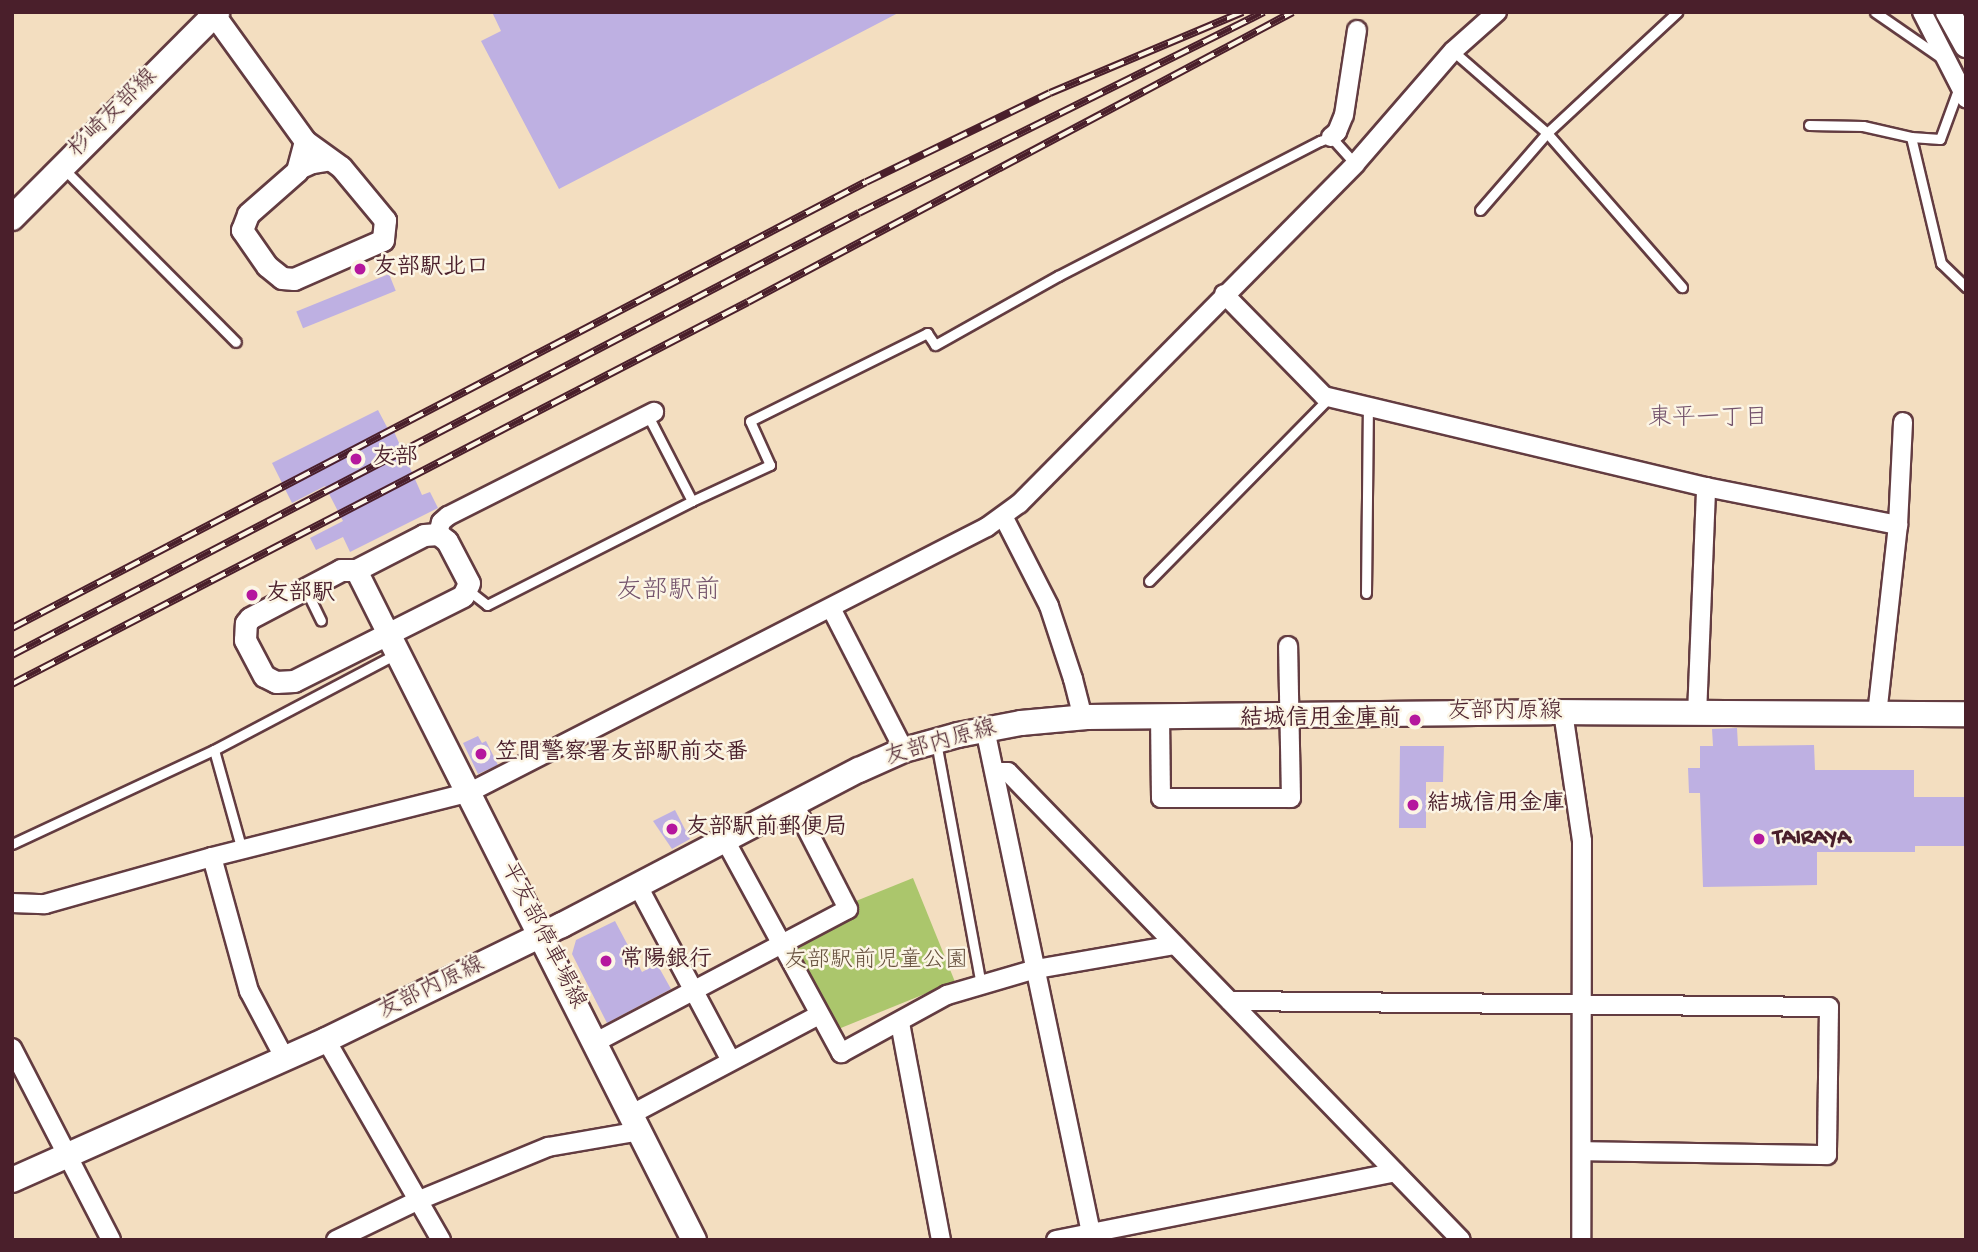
<!DOCTYPE html>
<html>
<head>
<meta charset="utf-8">
<style>
  body { margin:0 }
  #map { position:relative; width:1978px; height:1252px; overflow:hidden; background:#f3dec0; font-family:"Gochi Hand","Klee One",sans-serif }
  div>[style] { position:absolute }
  [style*='--x'] { left:calc(var(--x)*1px); top:calc(var(--y)*1px); width:calc(var(--w)*1px); rotate:calc(var(--a)*1deg) }
  .green>* { inset:0; background:#abc66c; transform-origin:0 0 }
  .building>* { inset:0; background:#beb0e2; transform-origin:0 0 }
  .roads { filter:drop-shadow(2px 0 #633c41) drop-shadow(-2px 0 #633c41) drop-shadow(0 2px #633c41) drop-shadow(0 -2px #633c41) }
  .service>* { height:9px; margin:-4.5px; padding:0 4.5px; transform-origin:4.5px; border-radius:4.5px; background:#fff }
  .minor>* { height:18px; margin:-9px; padding:0 9px; transform-origin:9px; border-radius:9px; background:#fff }
  .tertiary>* { height:21px; margin:-10.5px; padding:0 10.5px; transform-origin:10.5px; border-radius:10.5px; background:#fff }
  .secondary>* { height:24px; margin:-12px; padding:0 12px; transform-origin:12px; border-radius:12px; background:#fff }
  .rail>* { height:8px; margin-top:-4px; transform-origin:0; background:repeating-linear-gradient(90deg,#fcf5e5 0 16px,#4a1f2b 0 32px); box-sizing:border-box; border-block:2px solid #4a1f2b }
  .dots>* { width:19px; height:19px; translate:-50% -50%; box-sizing:border-box; border:4px solid #fcf5e5; border-radius:50% }
  span { translate:-50% -50%; white-space:nowrap; text-align:center; line-height:1.15; -webkit-text-stroke:5px #fcf5e5; paint-order:stroke }
  .street-label { font-size:23px; color:#4a1f2b }
  .poi-label { font-size:23px; color:#4a1f2b; font-weight:700 }
  .left { translate:0 -50%; text-align:left }
  .right { translate:-100% -50%; text-align:right }
  .park-label { font-size:23px; color:#67513e }
  .neighbourhood-label { font-size:24px; color:#73526b }
  .quarter-label { font-size:26px; color:#73526b }
  .frame { position:absolute; inset:0; border:14px solid #4a1f2b; pointer-events:none }
</style>
</head>
<body>
<div id="map">
  <div class="green">
    <i style="left:913px;top:878px;width:112px;height:139px;rotate:68deg"></i>
  </div>
  <div class="building">
    <i style="clip-path:polygon(492px 12px,900px 12px,559px 189px,481px 41px,501px 31px)"></i>
    <i style="left:389px;top:274px;width:18px;height:100px;rotate:68deg"></i>
    <i style="clip-path:polygon(378px 410px,388px 429px,392px 427px,422px 495px,430px 492px,438px 508px,350px 552px,343px 537px,316px 550px,310px 538px,343px 521px,325px 486px,292px 503px,272px 463px)"></i>
    <i style="clip-path:polygon(1737px 728px,1738px 746px,1814px 745px,1815px 770px,1914px 770px,1914px 797px,1966px 797px,1966px 846px,1915px 846px,1915px 852px,1817px 852px,1817px 885px,1703px 887px,1700px 793px,1689px 793px,1688px 768px,1700px 768px,1700px 746px,1713px 746px,1712px 729px)"></i>
    <i style="clip-path:polygon(478px 736px,482px 743px,486px 741px,498px 765px,478px 774px,463px 743px)"></i>
    <i style="clip-path:polygon(1400px 746px,1444px 746px,1443px 782px,1426px 782px,1426px 828px,1399px 828px)"></i>
    <i style="clip-path:polygon(675px 810px,690px 839px,672px 849px,653px 821px)"></i>
    <i style="clip-path:polygon(615px 921px,642px 972px,657px 964px,671px 989px,607px 1023px,572px 954px,576px 940px)"></i>
  </div>
  <div class="roads">
    <div class="service">
      <i style="--x:1875;--y:12;--w:79;--a:34.7"></i>
      <i style="--x:1453;--y:51;--w:125;--a:41.1"></i>
      <i style="--x:1547;--y:133;--w:205;--a:48.8"></i>
      <i style="--x:1809;--y:125;--w:54;--a:1.1"></i>
      <i style="--x:1863;--y:126;--w:49;--a:12.9"></i>
      <i style="--x:1911;--y:137;--w:29;--a:4"></i>
      <i style="--x:1940;--y:139;--w:55;--a:-69.9"></i>
      <i style="--x:1911;--y:137;--w:130;--a:76.6"></i>
      <i style="--x:1941;--y:263;--w:35;--a:44"></i>
      <i style="--x:63;--y:168;--w:245;--a:45.2"></i>
      <i style="--x:1480;--y:210;--w:102;--a:-49"></i>
      <i style="--x:1547;--y:133;--w:178;--a:-42.9"></i>
      <i style="--x:692;--y:501;--w:86;--a:-24.8"></i>
      <i style="--x:770;--y:465;--w:48;--a:-114.4"></i>
      <i style="--x:750;--y:421;--w:198;--a:-26.4"></i>
      <i style="--x:927;--y:333;--w:14;--a:56"></i>
      <i style="--x:935;--y:345;--w:141;--a:-29.3"></i>
      <i style="--x:1058;--y:276;--w:295;--a:-27.3"></i>
      <i style="--x:1320;--y:141;--w:12;--a:-20"></i>
      <i style="--x:1331;--y:137;--w:36;--a:48"></i>
      <i style="--x:1149;--y:581;--w:258;--a:-45.5"></i>
      <i style="--x:306;--y:590;--w:34;--a:64"></i>
      <i style="--x:468;--y:590;--w:24;--a:38"></i>
      <i style="--x:487;--y:605;--w:230;--a:-26.9"></i>
      <i style="--x:692;--y:501;--w:98;--a:-117.3"></i>
      <i style="--x:1366;--y:593;--w:186;--a:-89.4"></i>
      <i style="--x:936;--y:742;--w:247;--a:79.5"></i>
      <i style="--x:214;--y:750;--w:104;--a:74.4"></i>
      <i style="--x:12;--y:844;--w:223;--a:-25"></i>
      <i style="--x:214;--y:750;--w:206;--a:-27.8"></i>
    </div>
    <div class="minor">
      <i style="--x:1922;--y:12;--w:97;--a:62.9"></i>
      <i style="--x:1331;--y:137;--w:8;--a:-40"></i>
      <i style="--x:1337;--y:132;--w:18;--a:-68"></i>
      <i style="--x:1344;--y:115;--w:86;--a:-81.3"></i>
      <i style="--x:297;--y:171;--w:17;--a:-24"></i>
      <i style="--x:313;--y:164;--w:20;--a:-9"></i>
      <i style="--x:1224;--y:294;--w:143;--a:45.6"></i>
      <i style="--x:1324;--y:396;--w:393;--a:13.4"></i>
      <i style="--x:1706;--y:487;--w:196;--a:11.2"></i>
      <i style="--x:1003;--y:516;--w:101;--a:62.9"></i>
      <i style="--x:1049;--y:606;--w:77;--a:71.8"></i>
      <i style="--x:1073;--y:679;--w:40;--a:75.6"></i>
      <i style="--x:438;--y:534;--w:12;--a:-76"></i>
      <i style="--x:441;--y:522;--w:9;--a:-41"></i>
      <i style="--x:448;--y:516;--w:231;--a:-26.8"></i>
      <i style="--x:831;--y:608;--w:160;--a:62.8"></i>
      <i style="--x:1563;--y:712;--w:130;--a:81.6"></i>
      <i style="--x:1582;--y:841;--w:399;--a:90.1"></i>
      <i style="--x:1697;--y:715;--w:228;--a:-87.7"></i>
      <i style="--x:1877;--y:715;--w:191;--a:-83.7"></i>
      <i style="--x:1898;--y:525;--w:103;--a:-87.2"></i>
      <i style="--x:1160;--y:716;--w:82;--a:89.3"></i>
      <i style="--x:1161;--y:798;--w:130;--a:0"></i>
      <i style="--x:1291;--y:798;--w:152;--a:-91.1"></i>
      <i style="--x:985;--y:729;--w:515;--a:78.12"></i>
      <i style="--x:995;--y:772;--w:13;--a:0"></i>
      <i style="--x:1008;--y:772;--w:651;--a:45.93"></i>
      <i style="--x:725;--y:840;--w:243;--a:61.4"></i>
      <i style="--x:841;--y:1053;--w:121;--a:-28.7"></i>
      <i style="--x:947;--y:995;--w:93;--a:-16.3"></i>
      <i style="--x:1036;--y:969;--w:141;--a:-9.8"></i>
      <i style="--x:212;--y:857;--w:139;--a:74.6"></i>
      <i style="--x:249;--y:991;--w:77;--a:62.1"></i>
      <i style="--x:638;--y:886;--w:198;--a:62"></i>
      <i style="--x:12;--y:903;--w:33;--a:2"></i>
      <i style="--x:45;--y:904;--w:173;--a:-15.7"></i>
      <i style="--x:212;--y:857;--w:266;--a:-14.1"></i>
      <i style="--x:470;--y:792;--w:581;--a:-27.14"></i>
      <i style="--x:987;--y:527;--w:39;--a:-36"></i>
      <i style="--x:1019;--y:504;--w:478;--a:-45.3"></i>
      <i style="--x:1355;--y:164;--w:150;--a:-49.1"></i>
      <i style="--x:1453;--y:51;--w:59;--a:-41.6"></i>
      <i style="--x:1230;--y:1001;--w:599;--a:0.57"></i>
      <i style="--x:1829;--y:1007;--w:148;--a:90.8"></i>
      <i style="--x:1827;--y:1155;--w:245;--a:-179.1"></i>
      <i style="--x:900;--y:1023;--w:221;--a:79.3"></i>
      <i style="--x:326;--y:1040;--w:231;--a:60.1"></i>
      <i style="--x:596;--y:1042;--w:285;--a:-27.8"></i>
      <i style="--x:848;--y:909;--w:120;--a:-117.2"></i>
      <i style="--x:12;--y:1048;--w:216;--a:62.7"></i>
      <i style="--x:632;--y:1114;--w:212;--a:-27.9"></i>
      <i style="--x:336;--y:1240;--w:90;--a:-25.7"></i>
      <i style="--x:417;--y:1201;--w:142;--a:-22.4"></i>
      <i style="--x:548;--y:1147;--w:93;--a:-9.9"></i>
      <i style="--x:1056;--y:1240;--w:346;--a:-11.3"></i>
    </div>
    <div class="tertiary">
      <i style="--x:212;--y:12;--w:159;--a:54.2"></i>
      <i style="--x:305;--y:141;--w:44;--a:35.8"></i>
      <i style="--x:341;--y:167;--w:69;--a:50.3"></i>
      <i style="--x:385;--y:220;--w:20;--a:96"></i>
      <i style="--x:383;--y:240;--w:97;--a:156.3"></i>
      <i style="--x:294;--y:279;--w:12;--a:-175"></i>
      <i style="--x:282;--y:278;--w:19;--a:-141"></i>
      <i style="--x:267;--y:266;--w:44;--a:-124.8"></i>
      <i style="--x:242;--y:230;--w:17;--a:-69"></i>
      <i style="--x:248;--y:214;--w:65;--a:-41.3"></i>
      <i style="--x:297;--y:171;--w:31;--a:-75"></i>
      <i style="--x:438;--y:534;--w:11;--a:38"></i>
      <i style="--x:447;--y:541;--w:47;--a:62.4"></i>
      <i style="--x:469;--y:583;--w:14;--a:115"></i>
      <i style="--x:463;--y:596;--w:189;--a:153.3"></i>
      <i style="--x:294;--y:681;--w:18;--a:177"></i>
      <i style="--x:276;--y:682;--w:13;--a:-153"></i>
      <i style="--x:264;--y:676;--w:41;--a:-117.8"></i>
      <i style="--x:245;--y:640;--w:17;--a:-87"></i>
      <i style="--x:246;--y:623;--w:6;--a:-51"></i>
      <i style="--x:250;--y:618;--w:103;--a:-27.8"></i>
      <i style="--x:341;--y:570;--w:15;--a:0"></i>
      <i style="--x:356;--y:570;--w:76;--a:-27.2"></i>
      <i style="--x:424;--y:535;--w:14;--a:-4"></i>
      <i style="--x:356;--y:570;--w:72;--a:63.4"></i>
    </div>
    <div class="secondary">
      <i style="--x:1948;--y:12;--w:38;--a:61"></i>
      <i style="--x:12;--y:218;--w:291;--a:-45.1"></i>
      <i style="--x:388;--y:634;--w:679;--a:63.21"></i>
      <i style="--x:12;--y:1180;--w:344;--a:-24"></i>
      <i style="--x:326;--y:1040;--w:263;--a:-26"></i>
      <i style="--x:562;--y:925;--w:335;--a:-27.6"></i>
      <i style="--x:859;--y:770;--w:49;--a:-24"></i>
      <i style="--x:904;--y:750;--w:56;--a:-15.5"></i>
      <i style="--x:958;--y:735;--w:64;--a:-10.8"></i>
      <i style="--x:1021;--y:723;--w:66;--a:-5.2"></i>
      <i style="--x:1087;--y:717;--w:464;--a:-0.6"></i>
      <i style="--x:1551;--y:712;--w:415;--a:0.3"></i>
    </div>
  </div>
  <div class="rail">
    <i style="--x:12;--y:628;--w:963;--a:-27.58"></i>
    <i style="--x:866;--y:182;--w:204;--a:-25.8"></i>
    <i style="--x:1050;--y:93;--w:209;--a:-22.8"></i>
    <i style="--x:12;--y:655;--w:955;--a:-27.56"></i>
    <i style="--x:859;--y:213;--w:452;--a:-26.4"></i>
    <i style="--x:12;--y:684;--w:829;--a:-27.43"></i>
    <i style="--x:748;--y:302;--w:617;--a:-28.02"></i>
  </div>
  <div class="dots">
    <i style="left:360px;top:269px;background:#b5179e"></i>
    <i style="left:356px;top:459px;background:#b5179e"></i>
    <i style="left:252px;top:595px;background:#b5179e"></i>
    <i style="left:1415px;top:720px;background:#b5179e"></i>
    <i style="left:481px;top:754px;background:#b5179e"></i>
    <i style="left:1413px;top:805px;background:#b5179e"></i>
    <i style="left:672px;top:829px;background:#b5179e"></i>
    <i style="left:1759px;top:839px;background:#b5179e"></i>
    <i style="left:606px;top:961px;background:#b5179e"></i>
  </div>
  <div class="street-label">
    <span style="left:114px;top:114px;rotate:-45deg">杉崎友部線</span>
    <span style="left:1505px;top:713px">友部内原線</span>
    <span style="left:941px;top:744px;rotate:-16deg">友部内原線</span>
    <span style="left:542px;top:936px;rotate:63deg">平友部停車場線</span>
    <span style="left:432px;top:989px;rotate:-26deg">友部内原線</span>
  </div>
  <div class="poi-label">
    <span class="left" style="left:374px;top:269px">友部駅北口</span>
    <span class="left" style="left:372px;top:459px">友部</span>
    <span class="left" style="left:266px;top:595px">友部駅</span>
    <span class="right" style="left:1401px;top:720px">結城信用金庫前</span>
    <span class="left" style="left:495px;top:754px">笠間警察署友部駅前交番</span>
    <span class="left" style="left:1427px;top:805px">結城信用金庫</span>
    <span class="left" style="left:686px;top:829px">友部駅前郵便局</span>
    <span class="left" style="left:1773px;top:839px">TAIRAYA</span>
    <span class="left" style="left:620px;top:961px">常陽銀行</span>
  </div>
  <div class="park-label">
    <span style="left:876px;top:962px">友部駅前児童公園</span>
  </div>
  <div class="neighbourhood-label">
    <span style="left:1708px;top:420px">東平一丁目</span>
  </div>
  <div class="quarter-label">
    <span style="left:668px;top:593px">友部駅前</span>
  </div>
  <div class="frame"></div>
</div>
</body>
</html>
